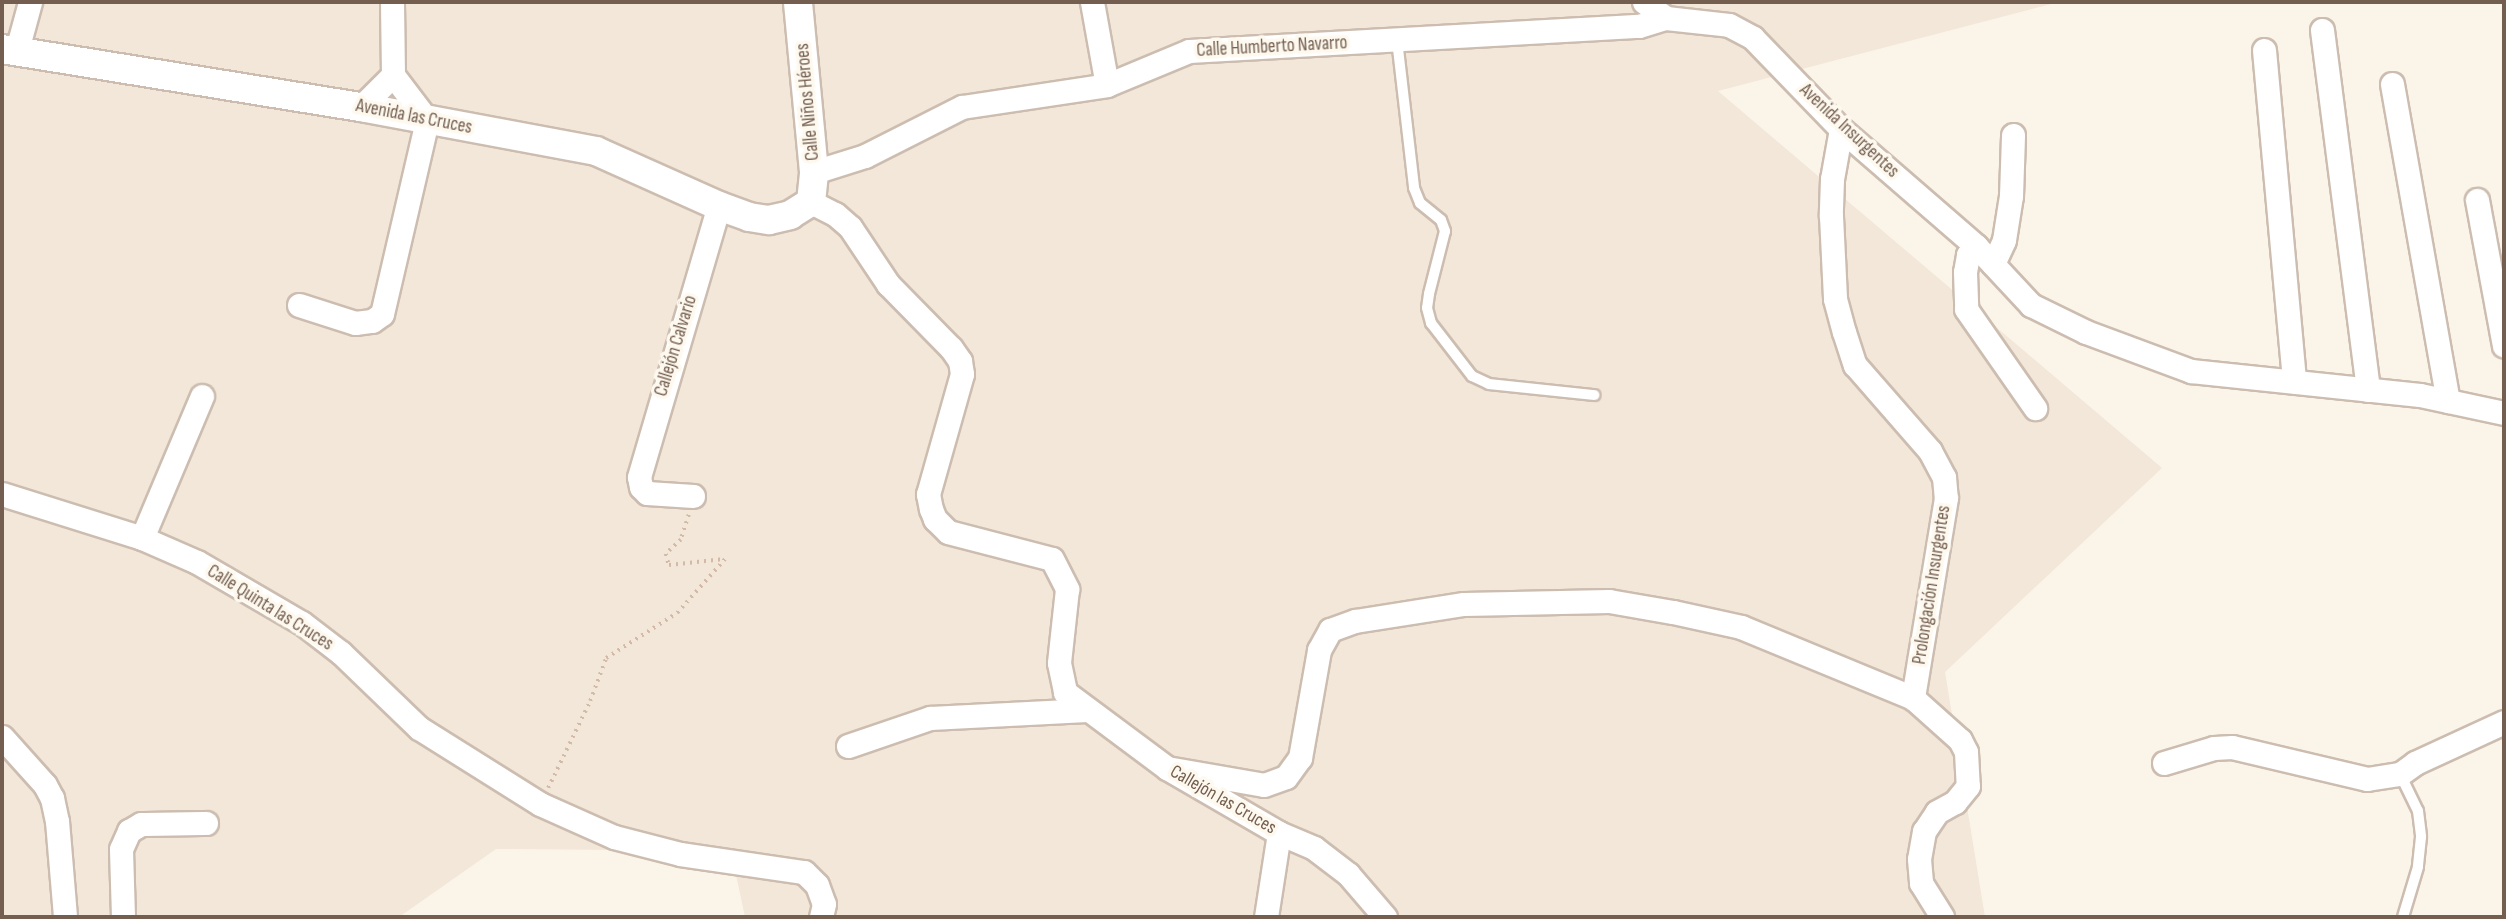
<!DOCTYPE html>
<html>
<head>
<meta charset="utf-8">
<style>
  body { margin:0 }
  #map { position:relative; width:2506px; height:919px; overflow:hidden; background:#fbf5e9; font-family:"Sofia Sans Condensed",sans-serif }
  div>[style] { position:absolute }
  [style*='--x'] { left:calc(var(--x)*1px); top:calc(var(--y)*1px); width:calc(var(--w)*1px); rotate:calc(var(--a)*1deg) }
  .residential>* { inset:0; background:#f2e7d8 }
  .path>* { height:3.5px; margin-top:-1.75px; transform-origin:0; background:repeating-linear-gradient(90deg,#d3baa6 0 2px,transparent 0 7px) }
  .roads { filter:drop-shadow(2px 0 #ccbdb0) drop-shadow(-2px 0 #ccbdb0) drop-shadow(0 2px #ccbdb0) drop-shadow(0 -2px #ccbdb0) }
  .service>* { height:10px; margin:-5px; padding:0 5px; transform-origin:5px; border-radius:5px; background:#fff }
  .minor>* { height:23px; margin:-11.5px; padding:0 11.5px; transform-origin:11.5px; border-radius:11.5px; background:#fff }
  .tertiary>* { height:28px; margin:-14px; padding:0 14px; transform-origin:14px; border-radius:14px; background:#fff }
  span { translate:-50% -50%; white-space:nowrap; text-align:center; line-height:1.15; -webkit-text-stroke:7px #fef9ef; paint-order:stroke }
  .street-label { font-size:19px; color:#735e4f }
  .frame { position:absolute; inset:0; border:4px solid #735e4f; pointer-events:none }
</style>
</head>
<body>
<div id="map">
  <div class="residential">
    <i style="clip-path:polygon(2px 2px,2059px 2px,1718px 91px,2162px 468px,1945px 672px,1985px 917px,745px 917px,731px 851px,496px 849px,399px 917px,2px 917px)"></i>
  </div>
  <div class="path">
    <i style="--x:689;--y:515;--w:26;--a:108"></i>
    <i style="--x:681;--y:540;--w:21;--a:137"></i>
    <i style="--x:666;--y:554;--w:11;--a:75"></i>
    <i style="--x:669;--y:565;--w:55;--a:-6.2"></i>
    <i style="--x:548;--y:788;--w:97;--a:-64.2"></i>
    <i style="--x:590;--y:701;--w:46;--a:-69.6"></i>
    <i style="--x:606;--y:658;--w:84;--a:-32.4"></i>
    <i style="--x:677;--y:613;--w:72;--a:-48.4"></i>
  </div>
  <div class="roads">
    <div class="service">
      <i style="--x:1397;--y:40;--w:149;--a:83.4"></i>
      <i style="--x:1414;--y:188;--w:16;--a:68"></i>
      <i style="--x:1420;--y:203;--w:27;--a:39"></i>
      <i style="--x:1441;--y:220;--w:12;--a:70"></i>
      <i style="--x:1445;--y:231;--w:65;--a:104.3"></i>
      <i style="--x:1429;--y:294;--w:14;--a:98"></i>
      <i style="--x:1427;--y:308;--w:16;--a:75"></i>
      <i style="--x:1431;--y:323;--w:67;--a:52.3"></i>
      <i style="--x:1472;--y:376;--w:19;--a:25"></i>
      <i style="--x:1489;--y:384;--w:106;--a:6"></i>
      <i style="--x:2400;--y:774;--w:41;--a:64.1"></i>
      <i style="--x:2418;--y:811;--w:26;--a:83"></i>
      <i style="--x:2421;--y:837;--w:30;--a:96"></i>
      <i style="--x:2418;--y:867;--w:52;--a:106.7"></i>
    </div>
    <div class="minor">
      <i style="--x:1092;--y:2;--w:84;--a:79.8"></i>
      <i style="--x:1644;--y:2;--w:27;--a:36"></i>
      <i style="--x:1666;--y:18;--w:63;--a:6.3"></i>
      <i style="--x:1729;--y:25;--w:27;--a:28"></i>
      <i style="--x:1753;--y:38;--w:127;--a:46"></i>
      <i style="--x:1841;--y:129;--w:179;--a:40.9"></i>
      <i style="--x:1976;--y:246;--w:81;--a:47"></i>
      <i style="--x:2031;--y:305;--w:61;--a:26.1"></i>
      <i style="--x:2086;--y:332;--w:112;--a:20.4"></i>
      <i style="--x:2191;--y:371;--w:230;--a:6"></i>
      <i style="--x:2420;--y:395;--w:86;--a:12.1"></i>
      <i style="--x:2322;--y:30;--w:363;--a:82.7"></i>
      <i style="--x:17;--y:50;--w:50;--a:-74.8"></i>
      <i style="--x:2264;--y:50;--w:333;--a:84.8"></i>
      <i style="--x:2392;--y:84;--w:322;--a:80"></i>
      <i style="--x:361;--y:107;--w:45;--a:-45"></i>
      <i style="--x:1841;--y:129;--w:51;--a:100.2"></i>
      <i style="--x:1832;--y:179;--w:37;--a:92"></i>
      <i style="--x:1831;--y:216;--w:83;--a:87.2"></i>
      <i style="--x:1835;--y:299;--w:34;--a:75"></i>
      <i style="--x:1844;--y:332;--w:35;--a:72"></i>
      <i style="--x:1855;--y:365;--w:114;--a:48.9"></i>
      <i style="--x:1930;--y:451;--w:30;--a:62"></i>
      <i style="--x:1944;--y:477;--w:21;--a:85"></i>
      <i style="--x:1946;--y:498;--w:203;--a:99.4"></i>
      <i style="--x:814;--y:172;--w:53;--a:-17.4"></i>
      <i style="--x:865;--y:156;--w:109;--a:-26.8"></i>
      <i style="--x:962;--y:107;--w:147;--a:-8.6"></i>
      <i style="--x:1107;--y:85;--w:89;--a:-22.5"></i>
      <i style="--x:1189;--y:51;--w:451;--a:-3.2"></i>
      <i style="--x:1639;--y:26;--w:28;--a:-17"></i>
      <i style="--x:2477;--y:200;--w:148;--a:79.5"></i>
      <i style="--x:811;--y:202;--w:27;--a:27"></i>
      <i style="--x:835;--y:214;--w:20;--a:41"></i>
      <i style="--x:850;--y:227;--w:69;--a:56.3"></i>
      <i style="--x:888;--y:284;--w:90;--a:45.5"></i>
      <i style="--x:951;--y:348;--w:16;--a:55"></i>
      <i style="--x:960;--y:361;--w:13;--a:81"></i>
      <i style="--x:962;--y:374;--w:125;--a:105.8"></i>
      <i style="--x:928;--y:494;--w:15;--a:79"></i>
      <i style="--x:931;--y:509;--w:11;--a:68"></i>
      <i style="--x:935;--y:519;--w:18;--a:45"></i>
      <i style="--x:948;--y:532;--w:107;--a:14.6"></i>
      <i style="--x:1052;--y:559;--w:34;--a:63"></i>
      <i style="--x:1067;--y:589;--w:74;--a:96.2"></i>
      <i style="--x:1059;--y:663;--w:30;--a:78"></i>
      <i style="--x:1065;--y:692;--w:127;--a:36.7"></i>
      <i style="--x:1167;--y:768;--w:129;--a:30.1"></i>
      <i style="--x:1279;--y:833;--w:38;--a:23"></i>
      <i style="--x:1314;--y:848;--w:43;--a:37.4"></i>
      <i style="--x:1348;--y:874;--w:57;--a:49.3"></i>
      <i style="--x:1976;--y:246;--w:12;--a:132"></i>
      <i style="--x:1968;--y:255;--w:17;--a:100"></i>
      <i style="--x:1965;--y:272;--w:37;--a:88"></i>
      <i style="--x:1966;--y:309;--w:121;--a:55.1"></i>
      <i style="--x:1993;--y:264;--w:26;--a:-65"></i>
      <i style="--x:2004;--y:240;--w:45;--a:-81"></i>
      <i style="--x:2011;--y:196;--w:61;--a:-88.1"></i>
      <i style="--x:299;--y:305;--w:59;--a:17.8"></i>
      <i style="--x:355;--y:323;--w:17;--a:-7"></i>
      <i style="--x:372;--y:321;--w:12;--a:-35"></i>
      <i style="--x:382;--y:314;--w:199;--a:-76.9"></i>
      <i style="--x:427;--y:120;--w:56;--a:-127.1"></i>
      <i style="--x:393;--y:75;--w:73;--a:-90.8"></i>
      <i style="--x:2;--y:494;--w:147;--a:17.4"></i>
      <i style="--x:142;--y:538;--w:60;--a:23.6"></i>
      <i style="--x:197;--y:562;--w:121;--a:30.2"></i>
      <i style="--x:302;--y:623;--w:49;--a:37.6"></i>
      <i style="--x:341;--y:653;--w:108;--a:43.9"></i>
      <i style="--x:419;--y:728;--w:143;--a:32.1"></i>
      <i style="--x:540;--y:804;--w:81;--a:24"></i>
      <i style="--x:614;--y:837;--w:68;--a:14.4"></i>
      <i style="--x:680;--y:854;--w:125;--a:8.3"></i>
      <i style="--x:804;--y:872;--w:18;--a:45"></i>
      <i style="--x:817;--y:885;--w:20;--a:70"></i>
      <i style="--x:824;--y:904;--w:13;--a:103"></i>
      <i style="--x:693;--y:496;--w:46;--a:-176.3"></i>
      <i style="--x:647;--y:493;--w:8;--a:-135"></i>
      <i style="--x:641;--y:487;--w:10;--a:-101"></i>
      <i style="--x:639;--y:477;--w:283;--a:-73.6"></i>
      <i style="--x:142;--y:538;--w:154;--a:-67.1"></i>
      <i style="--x:2;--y:737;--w:64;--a:48.1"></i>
      <i style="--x:45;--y:785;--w:15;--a:62"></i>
      <i style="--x:52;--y:798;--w:24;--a:78"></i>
      <i style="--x:57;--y:821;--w:96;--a:85.2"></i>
      <i style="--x:848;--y:746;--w:87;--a:-18.9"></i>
      <i style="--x:930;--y:718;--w:157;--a:-2.9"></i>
      <i style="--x:2164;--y:763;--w:52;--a:-16.7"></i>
      <i style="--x:2214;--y:748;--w:18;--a:-3"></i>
      <i style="--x:2232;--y:747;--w:139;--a:13.3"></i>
      <i style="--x:2367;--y:779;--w:33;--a:-9"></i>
      <i style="--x:2400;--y:774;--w:19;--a:-36"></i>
      <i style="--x:2415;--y:763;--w:98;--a:-24.7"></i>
      <i style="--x:1167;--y:768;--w:98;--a:9.9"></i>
      <i style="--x:1264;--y:785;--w:23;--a:-20"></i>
      <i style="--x:1286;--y:777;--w:24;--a:-54"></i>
      <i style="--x:1300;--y:758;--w:110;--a:-80"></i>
      <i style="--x:1319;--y:650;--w:23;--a:-61"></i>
      <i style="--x:1330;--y:630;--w:27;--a:-20"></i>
      <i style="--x:1355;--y:621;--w:110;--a:-8.9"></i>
      <i style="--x:1464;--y:604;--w:145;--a:-1.2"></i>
      <i style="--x:1609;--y:601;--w:65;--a:9.8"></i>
      <i style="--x:1673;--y:612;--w:70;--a:12.4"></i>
      <i style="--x:1741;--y:627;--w:186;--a:22.4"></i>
      <i style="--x:1913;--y:698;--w:63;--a:41.8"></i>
      <i style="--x:1960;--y:740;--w:13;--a:63"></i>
      <i style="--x:1966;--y:752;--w:34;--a:87"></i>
      <i style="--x:1968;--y:786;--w:21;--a:129"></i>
      <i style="--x:1955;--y:802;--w:21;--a:151"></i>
      <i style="--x:1937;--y:812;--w:23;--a:124"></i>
      <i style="--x:1924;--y:831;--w:28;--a:100"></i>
      <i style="--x:1919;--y:859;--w:24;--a:85"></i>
      <i style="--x:1921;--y:883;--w:40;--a:58"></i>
      <i style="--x:123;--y:917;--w:68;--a:-91.7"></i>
      <i style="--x:121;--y:849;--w:20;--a:-66"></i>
      <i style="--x:129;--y:831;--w:14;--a:-30"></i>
      <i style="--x:141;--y:824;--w:65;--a:-0.9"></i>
      <i style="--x:1266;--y:917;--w:85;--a:-81.2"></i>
    </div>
    <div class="tertiary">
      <i style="--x:2;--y:49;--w:364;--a:9.2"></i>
      <i style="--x:361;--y:107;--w:239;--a:10.6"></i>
      <i style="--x:596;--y:151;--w:135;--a:24.1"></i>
      <i style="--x:719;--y:206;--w:32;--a:20"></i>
      <i style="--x:749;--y:217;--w:20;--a:9"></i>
      <i style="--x:769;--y:220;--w:22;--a:-13"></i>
      <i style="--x:790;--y:215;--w:25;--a:-32"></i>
      <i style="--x:811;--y:202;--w:30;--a:-84"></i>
      <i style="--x:814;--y:172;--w:171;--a:-95.4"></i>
    </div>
  </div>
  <div class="street-label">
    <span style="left:1272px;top:47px;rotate:-3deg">Calle Humberto Navarro</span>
    <span style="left:808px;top:102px;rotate:-95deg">Calle Niños Héroes</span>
    <span style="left:414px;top:117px;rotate:11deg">Avenida las Cruces</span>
    <span style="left:1849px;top:131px;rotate:43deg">Avenida Insurgentes</span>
    <span style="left:676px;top:346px;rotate:-73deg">Callejón Calvario</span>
    <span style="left:1932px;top:585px;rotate:-81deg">Prolongación Insurgentes</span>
    <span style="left:270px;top:608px;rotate:32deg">Calle Quinta las Cruces</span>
    <span style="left:1223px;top:800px;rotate:30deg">Callejón las Cruces</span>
  </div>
  <div class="frame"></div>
</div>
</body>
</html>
